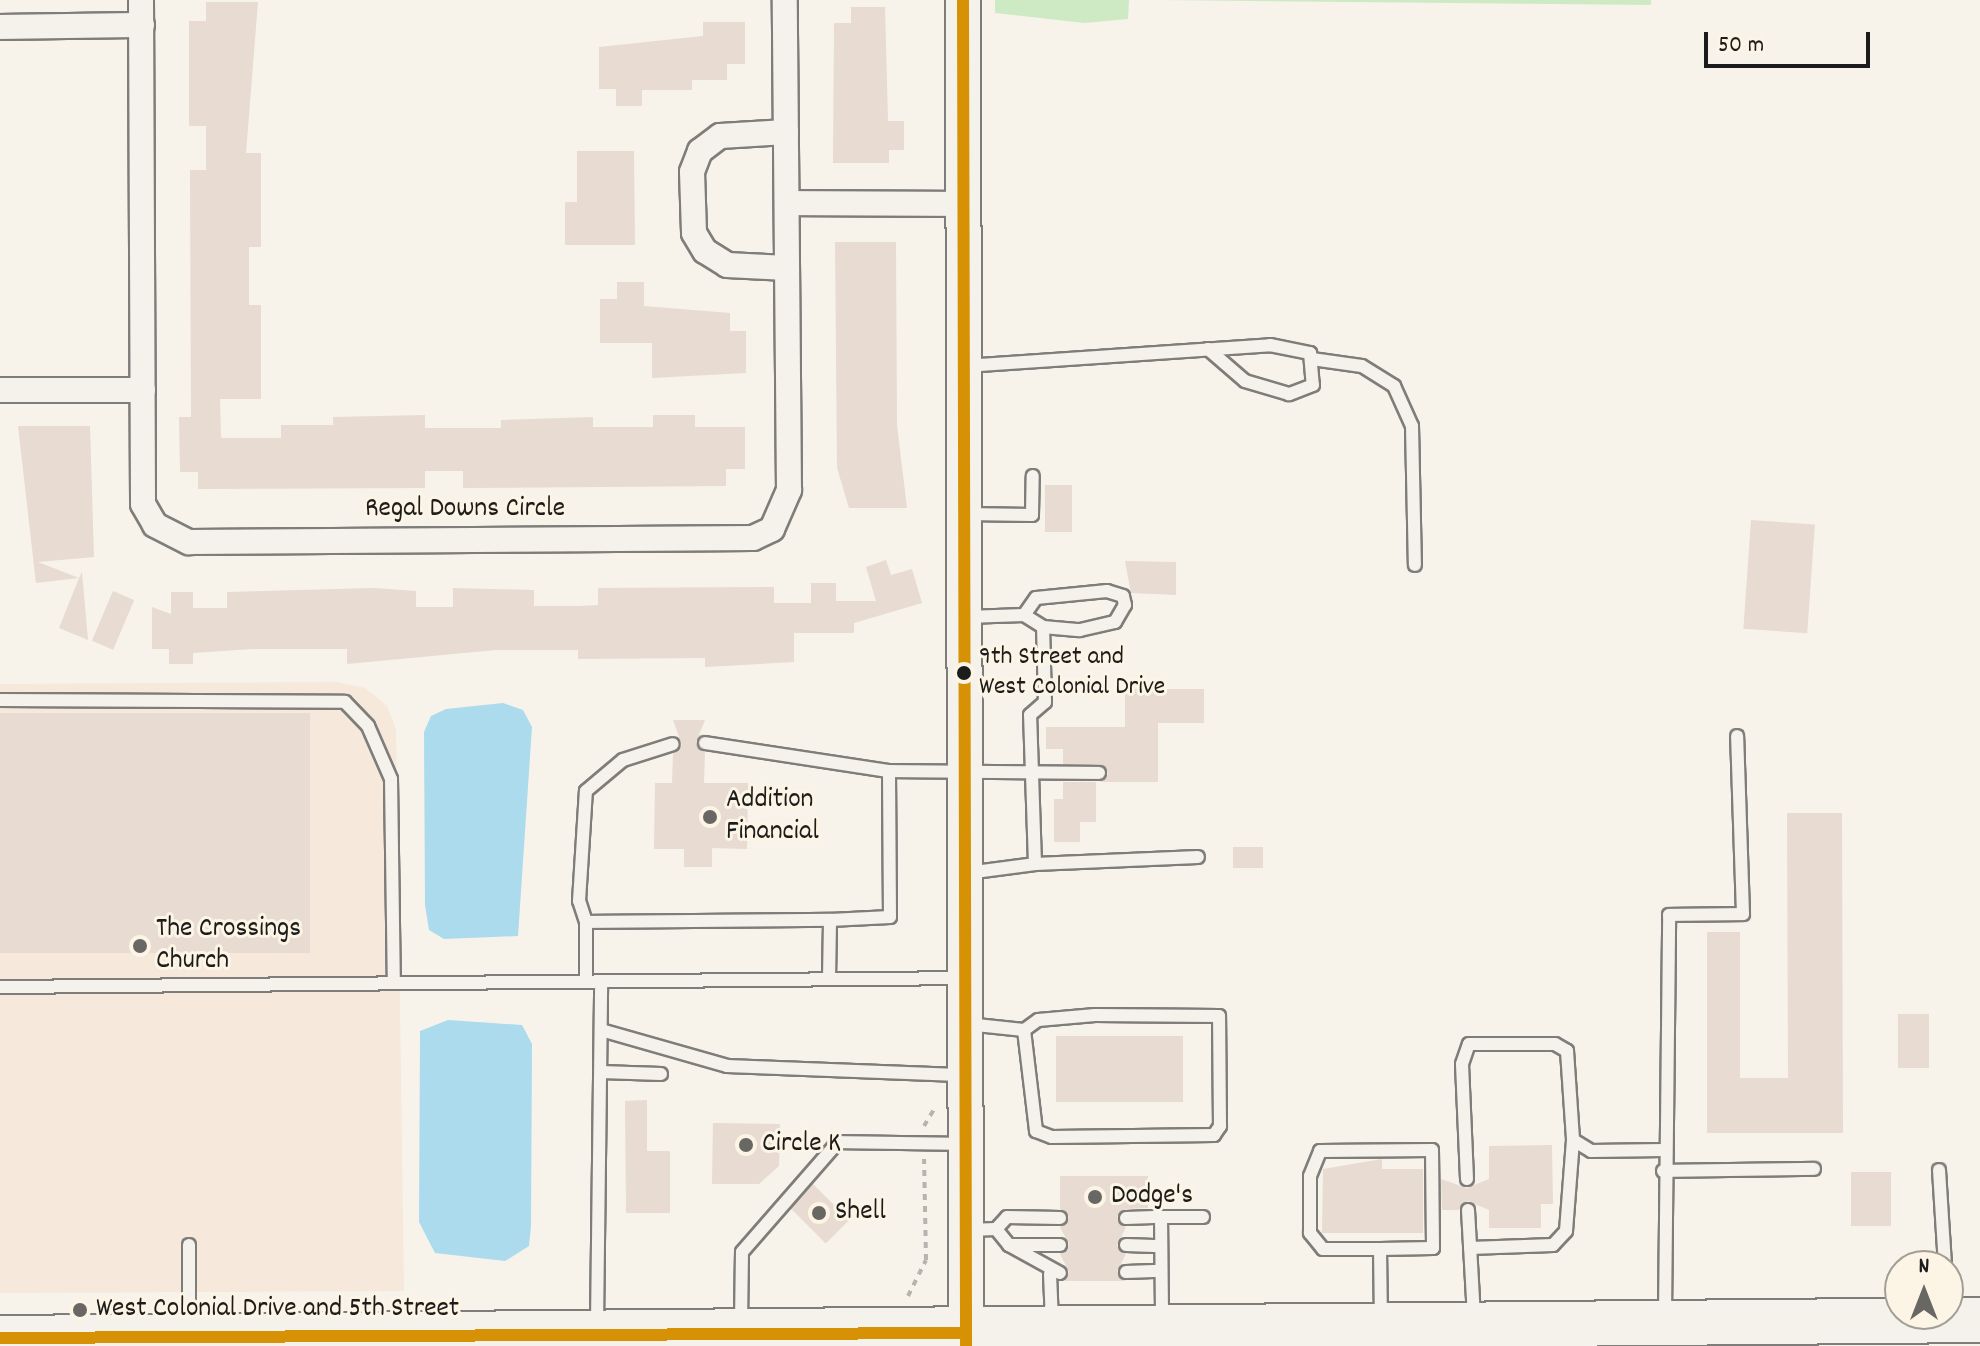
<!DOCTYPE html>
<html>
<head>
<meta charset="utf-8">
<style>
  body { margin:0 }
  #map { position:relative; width:1980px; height:1346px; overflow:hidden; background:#f7f3ea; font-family:Dekko,sans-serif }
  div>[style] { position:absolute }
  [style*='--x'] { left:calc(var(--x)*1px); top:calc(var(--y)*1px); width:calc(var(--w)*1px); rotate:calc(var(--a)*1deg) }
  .built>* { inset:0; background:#f6e8da }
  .green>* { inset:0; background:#ceeac5 }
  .water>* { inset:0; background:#abdbec }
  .building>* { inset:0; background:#e7dbd2; transform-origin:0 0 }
  .path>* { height:4px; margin-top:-2px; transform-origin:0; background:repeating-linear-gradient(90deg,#b6b4af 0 6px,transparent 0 12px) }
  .roads { filter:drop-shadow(2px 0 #7f7d79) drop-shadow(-2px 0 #7f7d79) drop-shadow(0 2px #7f7d79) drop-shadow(0 -2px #7f7d79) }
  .lane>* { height:12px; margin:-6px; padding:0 6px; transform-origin:6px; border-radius:6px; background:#f5f2ec }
  .street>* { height:24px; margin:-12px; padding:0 12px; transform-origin:12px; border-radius:12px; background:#f5f2ec }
  .secondary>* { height:34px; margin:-17px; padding:0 17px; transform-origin:17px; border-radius:17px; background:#f5f2ec }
  .highway>* { height:44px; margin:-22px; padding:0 22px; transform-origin:22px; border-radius:22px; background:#f5f2ec }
  .bus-1>* { height:12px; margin:-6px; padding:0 6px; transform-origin:6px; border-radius:6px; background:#d69104 }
  .dots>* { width:22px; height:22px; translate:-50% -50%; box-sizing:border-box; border:4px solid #fcf5e5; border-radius:50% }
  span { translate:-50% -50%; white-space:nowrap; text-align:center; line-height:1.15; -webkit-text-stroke:6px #fcf5e5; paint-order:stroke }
  .bus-label { font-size:26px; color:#1c1c1c }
  .left { translate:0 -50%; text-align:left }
  .street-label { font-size:28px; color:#1c1c1c }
  .poi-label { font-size:28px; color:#1c1c1c }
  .north { position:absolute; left:1884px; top:1250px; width:80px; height:80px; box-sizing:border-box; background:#fcf5e5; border:2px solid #a29e95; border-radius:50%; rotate:0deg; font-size:22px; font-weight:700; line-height:32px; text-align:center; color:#1c1c1c }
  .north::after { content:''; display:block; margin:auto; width:28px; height:36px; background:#696764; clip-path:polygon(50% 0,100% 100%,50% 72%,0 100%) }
  .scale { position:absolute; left:1704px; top:32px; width:166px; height:36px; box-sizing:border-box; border:4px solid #1c1c1c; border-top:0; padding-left:10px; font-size:24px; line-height:28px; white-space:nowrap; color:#1c1c1c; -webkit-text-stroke:6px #fcf5e5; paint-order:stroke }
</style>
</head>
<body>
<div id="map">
  <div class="built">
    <i style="clip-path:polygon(336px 682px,365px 688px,387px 706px,396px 729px,404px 1291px,0 1293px,0 684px)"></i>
  </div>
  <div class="green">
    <i style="clip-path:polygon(995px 0,1129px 0,1128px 19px,1084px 23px,995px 13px)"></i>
    <i style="clip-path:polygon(1159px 0,1651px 0,1651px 5px)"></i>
  </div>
  <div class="water">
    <i style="clip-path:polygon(503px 703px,523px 710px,532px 727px,518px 936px,444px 939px,429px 930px,425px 905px,424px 732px,431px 716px,446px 709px)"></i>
    <i style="clip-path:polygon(448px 1020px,522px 1025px,532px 1044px,531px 1226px,529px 1246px,505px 1261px,435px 1253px,419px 1222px,420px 1031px)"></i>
  </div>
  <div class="building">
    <i style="clip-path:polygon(206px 2px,258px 2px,246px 153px,261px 153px,261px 247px,249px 247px,249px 305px,261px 305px,261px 399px,220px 399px,221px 438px,281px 438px,281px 425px,333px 425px,333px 417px,425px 415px,425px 428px,501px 428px,501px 420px,593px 417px,593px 427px,653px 427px,653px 415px,695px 415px,695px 427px,745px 427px,745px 469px,726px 469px,726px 486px,463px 488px,463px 471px,425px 471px,425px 488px,198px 489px,198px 472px,180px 472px,179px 417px,191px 417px,190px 170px,206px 170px,206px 126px,189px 126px,189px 21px,206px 21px)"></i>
    <i style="clip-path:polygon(851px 7px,885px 7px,888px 121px,904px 121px,904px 150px,889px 150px,889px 163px,833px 163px,834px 23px,851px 23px)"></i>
    <i style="clip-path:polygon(703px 22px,745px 22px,745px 64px,727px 64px,727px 80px,692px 80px,692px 90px,642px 90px,642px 106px,616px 106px,616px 89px,599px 89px,599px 47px,703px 36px)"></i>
    <i style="clip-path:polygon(577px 151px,634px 151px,635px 245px,565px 245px,565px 202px,577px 202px)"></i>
    <i style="clip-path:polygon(835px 242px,896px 242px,897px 425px,907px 508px,849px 508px,837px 468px)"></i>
    <i style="clip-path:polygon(617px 282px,644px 282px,644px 306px,730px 313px,730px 331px,746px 331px,746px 373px,652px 378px,652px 343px,600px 343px,600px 299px,617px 299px)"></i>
    <i style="clip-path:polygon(18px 426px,90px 426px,94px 557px,38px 562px,79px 578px,82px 572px,88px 640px,59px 628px,79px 578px,36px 583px)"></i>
    <i style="left:1045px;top:485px;width:27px;height:47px"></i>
    <i style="left:1751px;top:520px;width:64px;height:109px;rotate:4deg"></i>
    <i style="clip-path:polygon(886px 560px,891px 575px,912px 569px,922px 603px,854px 623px,854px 633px,794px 633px,794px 662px,705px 667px,705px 658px,578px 659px,578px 650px,496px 650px,347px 664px,347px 649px,252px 649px,193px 653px,193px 664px,169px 664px,169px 649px,152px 649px,152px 607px,171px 614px,171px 592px,193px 592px,193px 608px,227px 608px,227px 592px,374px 588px,416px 591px,416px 607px,453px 607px,453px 588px,534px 590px,534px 606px,578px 606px,598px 605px,598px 588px,774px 587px,774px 603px,811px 603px,811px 583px,836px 583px,836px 601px,876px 601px,866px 567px)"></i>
    <i style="clip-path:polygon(1125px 561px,1176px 562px,1176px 595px,1131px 593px)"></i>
    <i style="left:113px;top:591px;width:23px;height:54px;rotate:23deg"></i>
    <i style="clip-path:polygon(1125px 689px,1204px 689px,1204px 723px,1158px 723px,1158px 782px,1100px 782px,1108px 774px,1104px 766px,1063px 764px,1063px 749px,1046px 749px,1046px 727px,1125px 727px)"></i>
    <i style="left:310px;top:713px;width:240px;height:310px;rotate:90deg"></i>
    <i style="clip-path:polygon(673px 720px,705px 720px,696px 742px,705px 752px,704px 783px,748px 783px,747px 849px,712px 848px,712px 867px,684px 867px,684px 849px,654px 849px,655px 783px,672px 783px,673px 754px,682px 745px)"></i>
    <i style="clip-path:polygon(1063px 782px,1096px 782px,1096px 822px,1080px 822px,1080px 842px,1054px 842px,1054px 799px,1063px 799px)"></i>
    <i style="clip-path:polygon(1787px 813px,1842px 813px,1843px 1133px,1707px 1133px,1707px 932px,1740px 932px,1740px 1078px,1788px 1078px)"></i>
    <i style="left:1233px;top:847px;width:30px;height:21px"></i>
    <i style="left:1898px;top:1014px;width:31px;height:54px"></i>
    <i style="left:1056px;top:1036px;width:127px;height:66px"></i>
    <i style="clip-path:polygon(647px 1100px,647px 1151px,670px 1151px,670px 1213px,626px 1213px,625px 1101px)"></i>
    <i style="clip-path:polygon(713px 1123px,780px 1124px,779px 1166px,759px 1184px,712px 1184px)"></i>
    <i style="clip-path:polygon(1552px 1145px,1553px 1204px,1541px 1204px,1541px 1228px,1489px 1228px,1489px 1210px,1468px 1201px,1459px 1210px,1442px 1210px,1441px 1179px,1467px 1188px,1489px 1179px,1489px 1146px)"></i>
    <i style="clip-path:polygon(1382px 1159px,1382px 1169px,1423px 1169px,1423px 1233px,1322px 1233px,1323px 1169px)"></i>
    <i style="left:1851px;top:1172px;width:40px;height:54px"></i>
    <i style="clip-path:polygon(1060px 1176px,1148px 1176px,1148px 1208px,1125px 1209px,1117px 1217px,1126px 1227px,1117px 1246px,1126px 1254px,1117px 1271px,1126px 1281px,1064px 1281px,1069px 1272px,1060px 1254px,1069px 1244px,1060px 1227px,1069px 1217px,1060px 1209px)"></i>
    <i style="left:813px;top:1184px;width:51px;height:33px;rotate:45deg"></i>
  </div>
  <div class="path">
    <i style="--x:924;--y:1126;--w:23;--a:-59"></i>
    <i style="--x:908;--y:1296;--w:40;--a:-63.4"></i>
    <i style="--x:926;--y:1260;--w:101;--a:-91.1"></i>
  </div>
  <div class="roads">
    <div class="lane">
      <i style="--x:1312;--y:359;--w:50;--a:8"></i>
      <i style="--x:1362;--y:366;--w:38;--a:32"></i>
      <i style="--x:1394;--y:386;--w:44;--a:65.8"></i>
      <i style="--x:1412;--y:426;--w:139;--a:88.8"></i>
      <i style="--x:965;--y:366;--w:306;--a:-3.9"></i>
      <i style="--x:1270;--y:345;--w:41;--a:11.3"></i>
      <i style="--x:1310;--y:353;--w:32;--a:85"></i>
      <i style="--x:1313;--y:385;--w:26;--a:159"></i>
      <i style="--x:1289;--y:394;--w:46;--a:-163.5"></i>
      <i style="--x:1245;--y:381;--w:49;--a:-139.1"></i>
      <i style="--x:966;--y:514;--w:66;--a:0.9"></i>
      <i style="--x:1032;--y:515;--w:39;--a:-89"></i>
      <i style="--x:966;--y:617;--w:58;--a:-2"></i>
      <i style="--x:1024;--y:615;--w:22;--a:32"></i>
      <i style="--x:1043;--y:627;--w:37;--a:5"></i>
      <i style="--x:1080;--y:630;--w:36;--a:-13"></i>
      <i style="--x:1115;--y:622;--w:20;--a:-60"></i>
      <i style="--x:1125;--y:605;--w:9;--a:-103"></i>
      <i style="--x:1123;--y:596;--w:17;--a:-163"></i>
      <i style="--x:1107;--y:591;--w:71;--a:174.4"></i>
      <i style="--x:1036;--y:598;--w:21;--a:125"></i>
      <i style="--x:0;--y:700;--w:345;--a:0.3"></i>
      <i style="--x:345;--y:702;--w:33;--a:46"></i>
      <i style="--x:368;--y:726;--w:58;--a:66.5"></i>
      <i style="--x:391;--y:779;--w:204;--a:89.2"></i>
      <i style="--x:705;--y:743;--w:186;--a:8.7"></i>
      <i style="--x:1035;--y:864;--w:163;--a:-2.5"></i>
      <i style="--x:967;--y:873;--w:69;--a:-7.5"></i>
      <i style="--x:1035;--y:864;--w:149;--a:-91.9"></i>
      <i style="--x:1030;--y:715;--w:20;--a:-41"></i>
      <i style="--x:1045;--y:702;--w:75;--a:-91.5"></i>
      <i style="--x:586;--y:922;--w:22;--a:-108"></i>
      <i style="--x:579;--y:901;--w:110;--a:-86.4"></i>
      <i style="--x:586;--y:791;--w:48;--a:-40"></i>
      <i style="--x:623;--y:760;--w:52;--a:-17.7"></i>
      <i style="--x:829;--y:979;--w:59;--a:-89"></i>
      <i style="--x:830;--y:920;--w:60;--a:-2.9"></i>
      <i style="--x:890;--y:917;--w:146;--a:-90.4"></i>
      <i style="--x:889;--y:771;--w:210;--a:0.5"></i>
      <i style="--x:586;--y:981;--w:59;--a:-90"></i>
      <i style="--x:586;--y:922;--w:244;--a:-0.5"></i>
      <i style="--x:0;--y:987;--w:965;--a:-0.53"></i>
      <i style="--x:967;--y:1024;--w:57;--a:6"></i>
      <i style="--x:1024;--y:1030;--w:102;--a:83.2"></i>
      <i style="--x:1036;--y:1131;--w:17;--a:21"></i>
      <i style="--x:1052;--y:1137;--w:162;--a:-0.7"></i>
      <i style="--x:1214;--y:1135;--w:11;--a:-56"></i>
      <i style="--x:1220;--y:1126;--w:110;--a:-90.5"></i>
      <i style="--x:1219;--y:1016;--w:124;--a:-179.5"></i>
      <i style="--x:1095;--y:1015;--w:57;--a:175"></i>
      <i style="--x:1038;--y:1020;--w:17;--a:144"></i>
      <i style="--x:601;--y:1030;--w:131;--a:15.9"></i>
      <i style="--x:727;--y:1066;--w:238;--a:2.2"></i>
      <i style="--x:601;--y:1072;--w:60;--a:1.9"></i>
      <i style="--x:1939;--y:1170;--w:96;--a:86.4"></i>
      <i style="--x:1663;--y:1171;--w:151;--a:-0.8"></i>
      <i style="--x:1467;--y:1179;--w:115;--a:-92.5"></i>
      <i style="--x:1462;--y:1064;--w:21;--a:-71"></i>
      <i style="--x:1469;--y:1044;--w:86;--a:0"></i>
      <i style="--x:1555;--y:1044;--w:14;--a:30"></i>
      <i style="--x:1567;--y:1051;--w:89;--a:86.1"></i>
      <i style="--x:1573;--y:1140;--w:21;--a:31"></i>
      <i style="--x:1591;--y:1151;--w:73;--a:-0.8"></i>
      <i style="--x:1468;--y:1210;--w:109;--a:86.8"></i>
      <i style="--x:1161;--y:1217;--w:42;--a:0"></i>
      <i style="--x:1126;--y:1218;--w:35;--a:-2"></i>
      <i style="--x:1161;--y:1217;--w:103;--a:89.4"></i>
      <i style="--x:996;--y:1229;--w:16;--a:-47"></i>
      <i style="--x:1007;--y:1217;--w:53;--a:1.1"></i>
      <i style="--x:968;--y:1230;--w:28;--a:-2"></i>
      <i style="--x:996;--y:1229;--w:21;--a:51"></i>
      <i style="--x:1009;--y:1245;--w:58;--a:28.8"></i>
      <i style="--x:189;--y:1245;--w:85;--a:90"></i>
      <i style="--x:1009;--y:1245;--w:51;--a:0"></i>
      <i style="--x:1126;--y:1245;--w:35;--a:2"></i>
      <i style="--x:1470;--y:1248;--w:83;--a:-2.1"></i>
      <i style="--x:1553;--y:1245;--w:19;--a:-47"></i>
      <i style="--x:1566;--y:1231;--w:91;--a:-85.6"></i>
      <i style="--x:1380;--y:1249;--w:57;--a:180"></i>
      <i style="--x:1323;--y:1249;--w:21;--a:-129"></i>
      <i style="--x:1310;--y:1233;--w:57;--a:-90"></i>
      <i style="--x:1310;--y:1176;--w:27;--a:-68"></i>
      <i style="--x:1320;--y:1151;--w:112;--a:-0.5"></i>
      <i style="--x:1432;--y:1150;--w:98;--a:89.4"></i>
      <i style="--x:1433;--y:1248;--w:53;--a:178.9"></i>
      <i style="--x:1380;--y:1249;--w:69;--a:89.2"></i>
      <i style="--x:1126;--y:1272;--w:35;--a:-2"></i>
      <i style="--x:1050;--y:1274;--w:48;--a:87.6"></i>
      <i style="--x:1665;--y:1315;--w:400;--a:-89.4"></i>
      <i style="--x:1669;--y:915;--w:74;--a:-0.8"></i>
      <i style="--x:1743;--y:914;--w:178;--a:-91.9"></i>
      <i style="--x:741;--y:1323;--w:71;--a:-89.2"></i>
      <i style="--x:742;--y:1252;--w:146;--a:-48.9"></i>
      <i style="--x:838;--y:1142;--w:125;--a:0.9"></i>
      <i style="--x:597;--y:1324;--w:343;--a:-89.3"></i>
    </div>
    <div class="street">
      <i style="--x:141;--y:0;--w:504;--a:89.77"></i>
      <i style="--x:143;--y:504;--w:24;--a:60"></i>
      <i style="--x:155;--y:525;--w:38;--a:27"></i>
      <i style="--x:189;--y:542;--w:564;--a:-0.41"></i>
      <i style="--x:753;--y:538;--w:21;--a:-25"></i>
      <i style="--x:772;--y:529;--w:43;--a:-66.4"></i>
      <i style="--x:789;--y:490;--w:490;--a:-90.5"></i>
      <i style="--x:0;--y:27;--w:142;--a:-0.8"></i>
      <i style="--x:786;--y:132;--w:66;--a:176.5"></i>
      <i style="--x:720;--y:136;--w:25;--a:143"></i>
      <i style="--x:700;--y:151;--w:22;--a:111"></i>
      <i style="--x:692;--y:172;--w:61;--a:88.1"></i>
      <i style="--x:694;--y:233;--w:21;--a:59"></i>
      <i style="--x:705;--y:251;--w:26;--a:32"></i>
      <i style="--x:727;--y:265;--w:60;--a:2.9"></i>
      <i style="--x:787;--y:203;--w:175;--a:0.3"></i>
      <i style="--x:0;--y:390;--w:143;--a:0"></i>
    </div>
    <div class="secondary">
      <i style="--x:963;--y:0;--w:1346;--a:89.87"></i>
    </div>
    <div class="highway">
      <i style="--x:0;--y:1338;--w:1980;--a:-0.52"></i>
    </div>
  </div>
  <div class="bus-1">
    <i style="--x:963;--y:0;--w:1346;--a:89.87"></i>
    <i style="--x:0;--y:1338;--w:966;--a:-0.3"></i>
  </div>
  <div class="dots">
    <i style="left:964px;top:673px;background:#1c1c1c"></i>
    <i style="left:710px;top:817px;background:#696764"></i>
    <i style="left:140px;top:946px;background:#696764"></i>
    <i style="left:746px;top:1145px;background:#696764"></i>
    <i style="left:1095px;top:1197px;background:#696764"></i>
    <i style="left:819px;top:1213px;background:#696764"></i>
    <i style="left:80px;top:1310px;background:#696764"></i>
  </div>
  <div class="bus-label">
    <span class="left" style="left:979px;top:673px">9th Street and<br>West Colonial Drive</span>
  </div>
  <div class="street-label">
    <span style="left:465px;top:510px">Regal Downs Circle</span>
  </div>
  <div class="poi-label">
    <span class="left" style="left:726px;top:817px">Addition<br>Financial</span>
    <span class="left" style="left:156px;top:946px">The Crossings<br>Church</span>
    <span class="left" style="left:762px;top:1145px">Circle K</span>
    <span class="left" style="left:1111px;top:1197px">Dodge's</span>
    <span class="left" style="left:835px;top:1213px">Shell</span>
    <span class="left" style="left:96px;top:1310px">West Colonial Drive and 5th Street</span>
  </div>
  <div class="north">N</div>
  <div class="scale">50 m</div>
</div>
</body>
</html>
